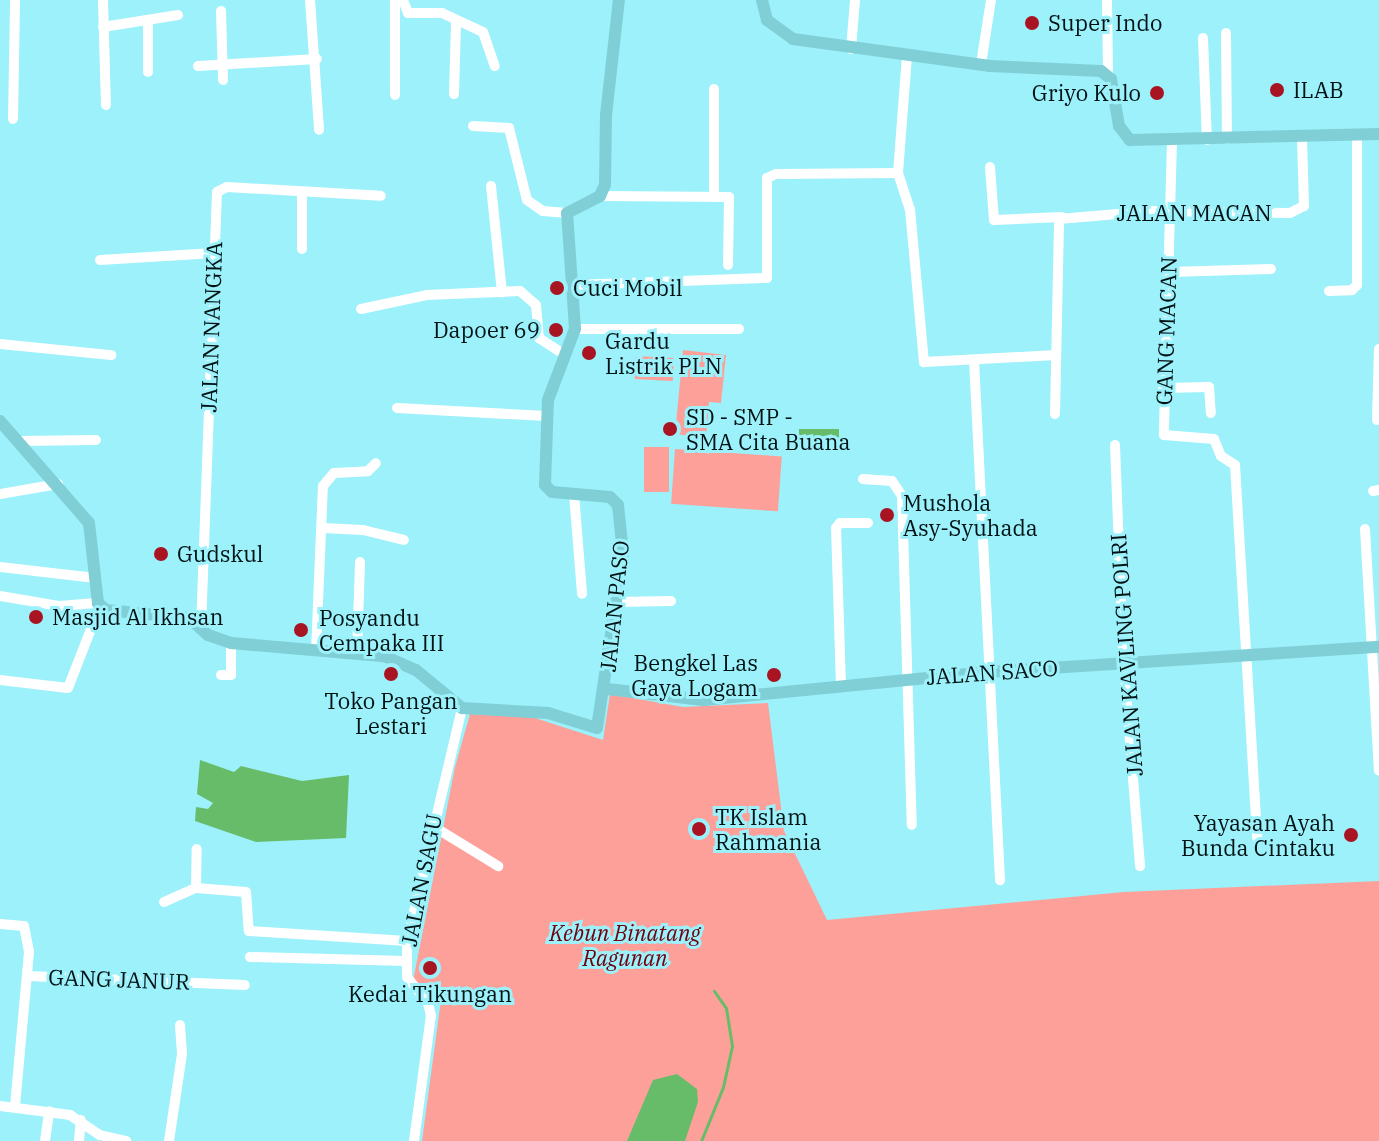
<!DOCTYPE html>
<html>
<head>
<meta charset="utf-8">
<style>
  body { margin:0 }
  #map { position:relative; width:1379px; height:1141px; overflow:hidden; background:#9cf1fa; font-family:"IBM Plex Serif",serif }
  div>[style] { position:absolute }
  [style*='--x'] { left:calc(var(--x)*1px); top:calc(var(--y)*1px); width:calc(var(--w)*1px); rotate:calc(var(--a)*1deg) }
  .green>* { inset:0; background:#fda099; transform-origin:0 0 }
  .water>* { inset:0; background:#67bc69; transform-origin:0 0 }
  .stream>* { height:3px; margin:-1.5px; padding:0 1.5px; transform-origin:1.5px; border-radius:1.5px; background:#67bc69 }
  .minor>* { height:10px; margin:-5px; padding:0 5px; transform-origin:5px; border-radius:5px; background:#fff }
  .major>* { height:12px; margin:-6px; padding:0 6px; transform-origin:6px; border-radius:6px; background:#81cfd6 }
  .dots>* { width:22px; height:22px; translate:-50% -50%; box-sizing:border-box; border:4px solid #9cf1fa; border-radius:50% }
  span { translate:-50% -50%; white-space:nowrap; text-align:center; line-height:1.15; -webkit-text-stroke:6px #9cf1fa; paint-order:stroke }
  .poi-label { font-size:22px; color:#001214 }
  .left { translate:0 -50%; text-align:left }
  .right { translate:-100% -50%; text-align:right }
  .street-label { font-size:22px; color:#001214 }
  .park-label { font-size:22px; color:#6f000e; font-style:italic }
</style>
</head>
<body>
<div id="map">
  <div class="green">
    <i style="clip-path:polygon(683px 350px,726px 355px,721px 403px,709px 402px,706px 438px,675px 434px)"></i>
    <i style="left:636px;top:356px;width:38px;height:23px;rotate:3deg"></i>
    <i style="left:644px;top:447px;width:25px;height:45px"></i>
    <i style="left:675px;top:449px;width:107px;height:55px;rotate:4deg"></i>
    <i style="clip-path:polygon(610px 694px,683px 707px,768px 703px,784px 831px,827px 920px,1124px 892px,1379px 881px,1379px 1141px,422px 1141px,441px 1000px,413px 981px,455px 767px,470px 714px,532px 717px,603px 740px)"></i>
  </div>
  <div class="water">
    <i style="left:799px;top:429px;width:40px;height:18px"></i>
    <i style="clip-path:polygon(200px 760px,234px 772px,241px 766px,302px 781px,349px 775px,346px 838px,256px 842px,195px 821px,196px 807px,208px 809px,213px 803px,197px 794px)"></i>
    <i style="clip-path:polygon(677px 1074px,697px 1089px,698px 1102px,685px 1141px,627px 1141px,653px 1080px)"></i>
  </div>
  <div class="stream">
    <i style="--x:701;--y:1141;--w:58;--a:-67.8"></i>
    <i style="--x:723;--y:1087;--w:42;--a:-77.6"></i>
    <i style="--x:732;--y:1046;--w:38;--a:-99"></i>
    <i style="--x:726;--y:1008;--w:21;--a:-125"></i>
  </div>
  <div class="minor">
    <i style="--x:103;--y:0;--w:105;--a:88.4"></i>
    <i style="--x:310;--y:0;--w:130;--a:86"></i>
    <i style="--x:403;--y:0;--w:14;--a:69"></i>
    <i style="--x:408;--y:13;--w:34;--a:0"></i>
    <i style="--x:442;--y:13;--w:45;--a:24.9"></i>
    <i style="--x:483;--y:32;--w:36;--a:71"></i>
    <i style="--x:1107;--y:0;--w:75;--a:89.2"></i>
    <i style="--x:221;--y:11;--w:69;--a:88.3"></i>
    <i style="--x:148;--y:20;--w:52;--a:90"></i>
    <i style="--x:103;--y:27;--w:76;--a:-9.1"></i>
    <i style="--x:1226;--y:33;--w:106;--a:89.5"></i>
    <i style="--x:1203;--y:38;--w:102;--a:87.8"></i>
    <i style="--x:851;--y:49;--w:49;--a:-85.3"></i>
    <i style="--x:907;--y:56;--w:117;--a:94.4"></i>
    <i style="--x:898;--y:173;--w:38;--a:72"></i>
    <i style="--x:910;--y:209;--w:154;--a:84.8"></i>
    <i style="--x:924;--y:362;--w:132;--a:-3"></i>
    <i style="--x:981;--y:64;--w:65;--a:-81.1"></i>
    <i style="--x:198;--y:66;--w:119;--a:-3.4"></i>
    <i style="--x:714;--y:89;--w:106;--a:90"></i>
    <i style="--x:454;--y:94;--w:71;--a:-88.4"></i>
    <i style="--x:395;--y:95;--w:95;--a:-90"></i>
    <i style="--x:13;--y:119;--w:119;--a:-89"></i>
    <i style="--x:473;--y:126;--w:36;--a:3"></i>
    <i style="--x:509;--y:128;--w:74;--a:76"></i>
    <i style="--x:527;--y:200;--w:19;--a:35"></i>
    <i style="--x:543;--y:211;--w:24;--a:5"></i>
    <i style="--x:1172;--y:141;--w:294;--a:91.6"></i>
    <i style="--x:1164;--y:435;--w:50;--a:4.6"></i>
    <i style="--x:1214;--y:439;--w:18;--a:68"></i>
    <i style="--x:1221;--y:456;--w:17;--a:33"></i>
    <i style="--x:1235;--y:465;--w:373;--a:86.6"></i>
    <i style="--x:990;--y:167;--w:53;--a:85.7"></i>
    <i style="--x:994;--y:220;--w:68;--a:-2.5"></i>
    <i style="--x:491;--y:186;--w:107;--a:84.1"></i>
    <i style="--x:302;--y:192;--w:57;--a:90"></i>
    <i style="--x:600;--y:196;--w:129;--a:0.4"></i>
    <i style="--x:729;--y:197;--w:68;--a:90.8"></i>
    <i style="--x:100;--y:260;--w:115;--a:-3.5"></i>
    <i style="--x:1169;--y:272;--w:102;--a:-1.7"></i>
    <i style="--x:573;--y:285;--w:194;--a:-2.1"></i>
    <i style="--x:767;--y:278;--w:100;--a:-90"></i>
    <i style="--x:767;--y:178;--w:10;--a:-24"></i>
    <i style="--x:776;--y:174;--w:122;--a:-0.5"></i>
    <i style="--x:1329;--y:291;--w:23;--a:-2"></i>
    <i style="--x:1352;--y:290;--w:7;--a:-45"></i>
    <i style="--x:1357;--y:285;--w:151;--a:-90"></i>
    <i style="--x:361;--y:309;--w:67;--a:-12"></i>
    <i style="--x:427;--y:295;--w:93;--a:-2.5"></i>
    <i style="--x:520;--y:291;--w:21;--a:41"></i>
    <i style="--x:536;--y:305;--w:33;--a:85"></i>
    <i style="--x:539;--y:338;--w:30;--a:33"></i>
    <i style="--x:575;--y:329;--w:164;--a:0"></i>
    <i style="--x:0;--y:344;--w:112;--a:5.7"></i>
    <i style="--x:974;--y:360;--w:521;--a:87.14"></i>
    <i style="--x:1163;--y:388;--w:46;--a:-1.2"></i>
    <i style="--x:1209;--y:387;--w:26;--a:86"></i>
    <i style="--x:397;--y:408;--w:150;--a:3.1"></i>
    <i style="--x:1055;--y:414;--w:195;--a:-88.8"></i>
    <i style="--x:1059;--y:219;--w:94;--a:-4.9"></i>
    <i style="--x:1153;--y:211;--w:137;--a:0.8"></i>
    <i style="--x:1290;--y:213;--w:16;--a:-27"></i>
    <i style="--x:1304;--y:206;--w:68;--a:-91.7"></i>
    <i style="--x:1377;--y:420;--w:71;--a:-88.4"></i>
    <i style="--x:19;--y:441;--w:77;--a:-0.7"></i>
    <i style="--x:1115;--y:445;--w:209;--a:87.8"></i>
    <i style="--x:1123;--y:654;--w:213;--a:85.4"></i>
    <i style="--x:863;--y:479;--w:29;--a:4"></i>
    <i style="--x:892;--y:481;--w:18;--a:56"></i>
    <i style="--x:902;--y:496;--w:329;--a:88.3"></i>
    <i style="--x:1373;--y:491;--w:6;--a:-9"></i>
    <i style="--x:0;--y:494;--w:59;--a:-9.8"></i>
    <i style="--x:574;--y:494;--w:100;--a:85.4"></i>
    <i style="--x:323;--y:528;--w:40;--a:2.9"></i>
    <i style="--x:363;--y:530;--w:42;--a:13.7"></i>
    <i style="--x:1365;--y:529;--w:242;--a:86.7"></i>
    <i style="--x:0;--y:567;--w:96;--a:6.6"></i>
    <i style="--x:0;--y:596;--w:61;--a:9.5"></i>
    <i style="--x:60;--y:606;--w:38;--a:-5"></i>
    <i style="--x:616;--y:602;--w:55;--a:-1"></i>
    <i style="--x:201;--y:628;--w:436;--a:-87.9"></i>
    <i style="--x:217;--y:192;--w:11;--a:-27"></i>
    <i style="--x:227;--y:187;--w:154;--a:3.3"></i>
    <i style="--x:316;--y:651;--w:165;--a:-87.6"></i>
    <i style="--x:323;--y:486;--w:17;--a:-50"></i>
    <i style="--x:334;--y:473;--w:34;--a:-3"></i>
    <i style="--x:368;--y:471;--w:11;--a:-45"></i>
    <i style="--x:357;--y:653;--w:91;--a:-88.1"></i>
    <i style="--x:221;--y:675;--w:10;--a:0"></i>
    <i style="--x:231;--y:675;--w:32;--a:-90"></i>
    <i style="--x:0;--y:680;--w:68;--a:6.7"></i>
    <i style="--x:68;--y:688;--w:88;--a:-68.7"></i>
    <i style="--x:841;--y:686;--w:158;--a:-91.8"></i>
    <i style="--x:836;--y:528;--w:6;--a:-51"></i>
    <i style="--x:840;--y:523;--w:28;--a:0"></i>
    <i style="--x:431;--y:825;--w:79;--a:31.5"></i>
    <i style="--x:196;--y:888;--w:39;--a:-89"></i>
    <i style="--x:164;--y:902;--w:35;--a:-24"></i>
    <i style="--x:196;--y:888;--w:50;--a:4.6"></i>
    <i style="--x:246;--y:892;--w:39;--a:86"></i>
    <i style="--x:249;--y:931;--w:158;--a:3.6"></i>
    <i style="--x:0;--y:924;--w:24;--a:5"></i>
    <i style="--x:24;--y:926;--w:26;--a:79"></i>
    <i style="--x:29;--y:952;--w:155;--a:95.2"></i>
    <i style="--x:250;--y:957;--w:156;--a:1.5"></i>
    <i style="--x:28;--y:976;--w:217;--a:2.4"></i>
    <i style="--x:0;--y:1106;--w:71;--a:7.3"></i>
    <i style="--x:70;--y:1115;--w:36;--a:34"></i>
    <i style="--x:100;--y:1135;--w:27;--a:13"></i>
    <i style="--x:45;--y:1141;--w:30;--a:-82"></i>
    <i style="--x:79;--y:1141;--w:21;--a:-85"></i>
    <i style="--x:169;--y:1141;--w:88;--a:-81.5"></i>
    <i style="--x:182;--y:1054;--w:29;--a:-94"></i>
    <i style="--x:414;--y:1141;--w:126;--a:-82.3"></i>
    <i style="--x:431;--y:1016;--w:13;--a:-103"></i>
    <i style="--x:428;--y:1003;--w:33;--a:-129"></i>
    <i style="--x:407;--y:977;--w:36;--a:-90"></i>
    <i style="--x:407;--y:941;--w:239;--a:-76.7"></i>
  </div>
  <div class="major">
    <i style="--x:762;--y:0;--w:21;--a:76"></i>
    <i style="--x:767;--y:20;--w:32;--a:36"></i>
    <i style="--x:793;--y:39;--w:199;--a:7.8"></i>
    <i style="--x:990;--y:66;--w:111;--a:2.6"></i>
    <i style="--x:1101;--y:71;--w:13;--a:39"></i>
    <i style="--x:1111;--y:79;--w:48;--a:80.3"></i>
    <i style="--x:1119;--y:126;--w:18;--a:52"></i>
    <i style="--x:1130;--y:140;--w:249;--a:-1.4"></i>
    <i style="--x:0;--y:421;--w:135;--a:48.9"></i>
    <i style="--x:89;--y:523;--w:81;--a:83.6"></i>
    <i style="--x:98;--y:603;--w:11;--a:41"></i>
    <i style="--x:106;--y:610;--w:83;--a:5.5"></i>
    <i style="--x:189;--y:618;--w:25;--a:42"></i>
    <i style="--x:208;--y:635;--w:24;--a:19"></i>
    <i style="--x:231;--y:643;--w:154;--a:4.9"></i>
    <i style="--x:384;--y:656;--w:35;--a:24"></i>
    <i style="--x:416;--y:670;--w:60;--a:39.6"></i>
    <i style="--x:462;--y:708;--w:86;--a:3.3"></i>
    <i style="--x:548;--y:713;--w:51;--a:17"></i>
    <i style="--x:597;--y:728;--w:176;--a:-81.5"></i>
    <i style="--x:623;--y:554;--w:49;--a:-95.8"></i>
    <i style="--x:618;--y:505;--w:11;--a:-135"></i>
    <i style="--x:610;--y:497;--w:58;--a:-175.1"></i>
    <i style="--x:552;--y:492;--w:10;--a:-135"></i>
    <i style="--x:545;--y:485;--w:85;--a:-88"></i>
    <i style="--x:548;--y:400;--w:76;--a:-69.2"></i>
    <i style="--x:575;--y:329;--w:116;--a:-93.9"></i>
    <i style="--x:567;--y:213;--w:37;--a:-27"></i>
    <i style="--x:600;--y:196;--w:12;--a:-66"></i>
    <i style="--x:605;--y:185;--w:70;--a:-89.2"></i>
    <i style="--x:606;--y:115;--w:116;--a:-83.6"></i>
    <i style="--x:607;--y:689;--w:97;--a:6.5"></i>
    <i style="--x:703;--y:700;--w:286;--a:-5.6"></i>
    <i style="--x:988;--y:672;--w:392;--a:-3.7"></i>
  </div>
  <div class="dots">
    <i style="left:1032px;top:23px;background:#a91422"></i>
    <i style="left:1277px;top:90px;background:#a91422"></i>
    <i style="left:1157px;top:93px;background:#a91422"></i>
    <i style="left:557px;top:288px;background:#a91422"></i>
    <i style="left:556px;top:330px;background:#a91422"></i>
    <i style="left:589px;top:353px;background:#a91422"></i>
    <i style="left:670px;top:429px;background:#a91422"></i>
    <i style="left:887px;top:515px;background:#a91422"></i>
    <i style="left:161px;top:554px;background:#a91422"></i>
    <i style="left:36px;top:617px;background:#a91422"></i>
    <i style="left:301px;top:630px;background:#a91422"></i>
    <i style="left:391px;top:674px;background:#a91422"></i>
    <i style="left:774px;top:675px;background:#a91422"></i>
    <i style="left:699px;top:829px;background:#a91422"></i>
    <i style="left:1351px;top:835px;background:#a91422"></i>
    <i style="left:430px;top:968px;background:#a91422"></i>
  </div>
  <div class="poi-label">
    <span class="left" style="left:1048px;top:23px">Super Indo</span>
    <span class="left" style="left:1293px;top:90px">ILAB</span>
    <span class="right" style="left:1141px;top:93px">Griyo Kulo</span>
    <span class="left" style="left:573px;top:288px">Cuci Mobil</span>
    <span class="right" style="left:540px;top:330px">Dapoer 69</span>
    <span class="left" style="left:605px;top:353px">Gardu<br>Listrik PLN</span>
    <span class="left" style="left:686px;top:429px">SD - SMP -<br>SMA Cita Buana</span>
    <span class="left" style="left:903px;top:515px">Mushola<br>Asy-Syuhada</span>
    <span class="left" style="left:177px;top:554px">Gudskul</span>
    <span class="left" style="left:52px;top:617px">Masjid Al Ikhsan</span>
    <span class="left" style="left:319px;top:630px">Posyandu<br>Cempaka III</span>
    <span class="right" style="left:758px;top:675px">Bengkel Las<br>Gaya Logam</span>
    <span style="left:391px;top:713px">Toko Pangan<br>Lestari</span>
    <span class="left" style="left:715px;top:829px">TK Islam<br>Rahmania</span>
    <span class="right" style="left:1335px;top:835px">Yayasan Ayah<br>Bunda Cintaku</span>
    <span style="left:430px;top:994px">Kedai Tikungan</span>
  </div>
  <div class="street-label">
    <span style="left:1194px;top:213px">JALAN MACAN</span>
    <span style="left:211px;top:327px;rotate:-88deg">JALAN NANGKA</span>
    <span style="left:1166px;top:331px;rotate:-88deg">GANG MACAN</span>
    <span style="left:614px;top:606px;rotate:-84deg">JALAN PASO</span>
    <span style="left:1126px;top:655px;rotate:-94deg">JALAN KAVLING POLRI</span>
    <span style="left:992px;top:672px;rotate:-4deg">JALAN SACO</span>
    <span style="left:421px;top:880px;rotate:-79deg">JALAN SAGU</span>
    <span style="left:119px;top:979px;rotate:2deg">GANG JANUR</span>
  </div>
  <div class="park-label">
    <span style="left:625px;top:945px">Kebun Binatang<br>Ragunan</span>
  </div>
</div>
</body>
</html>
